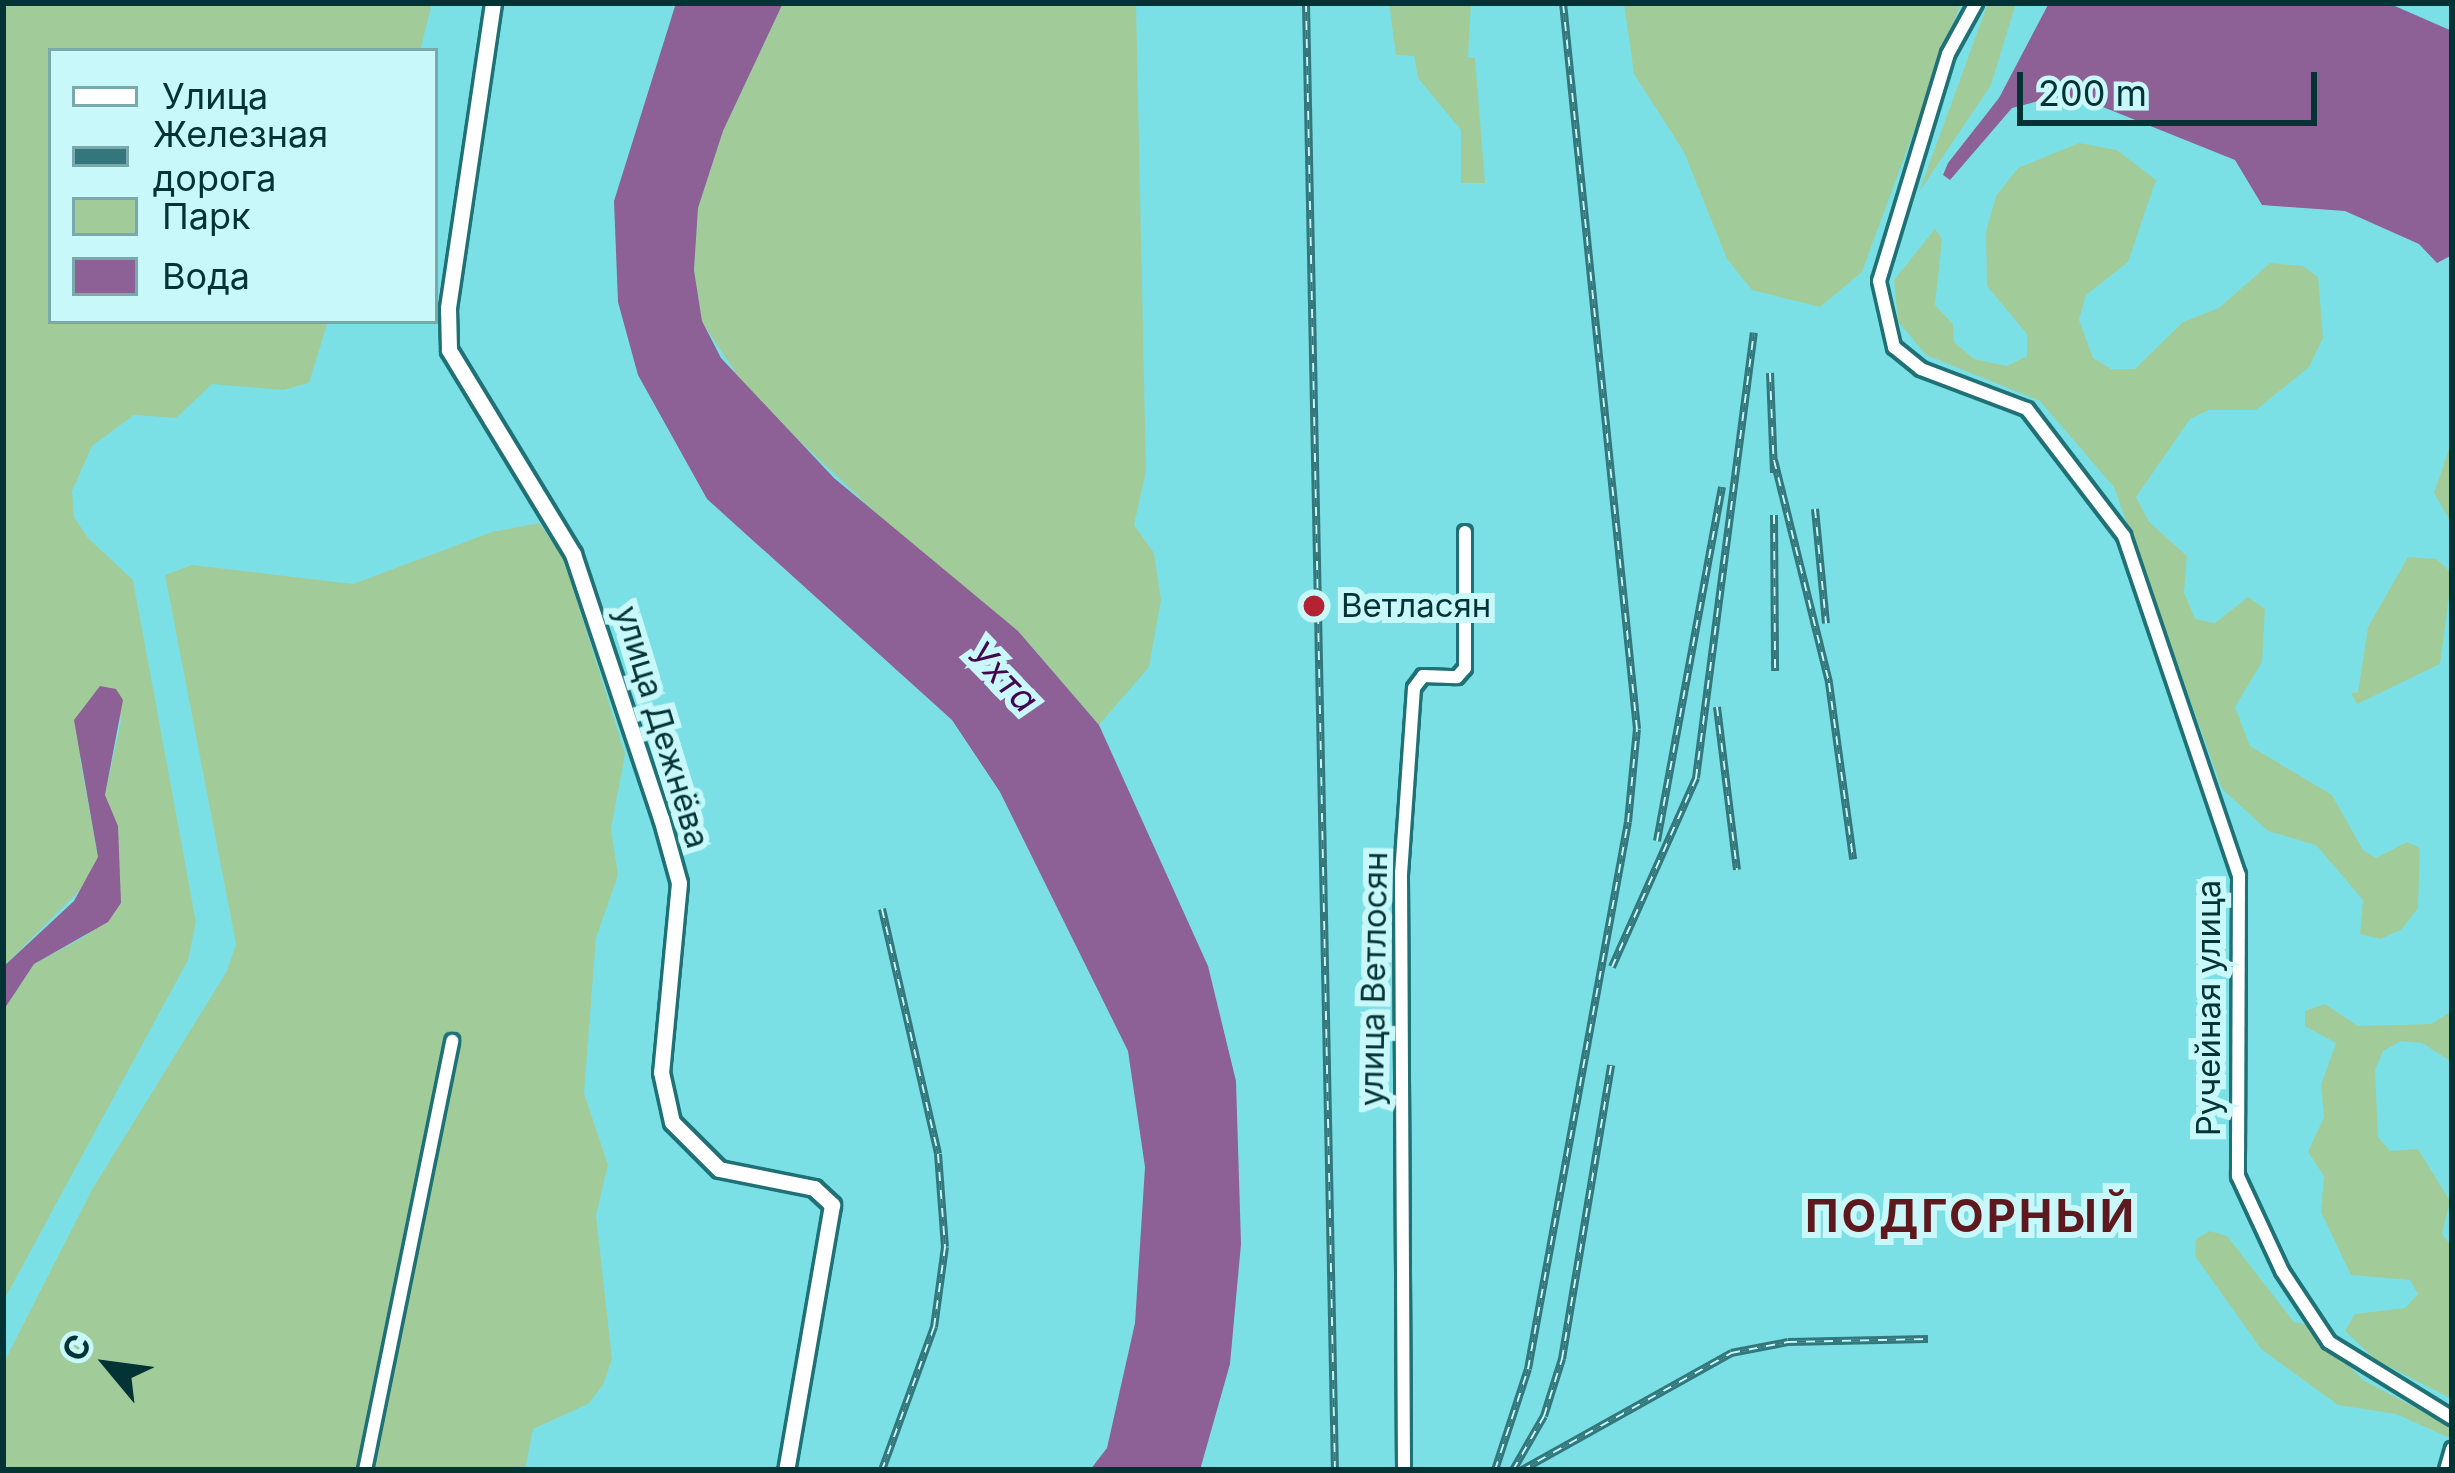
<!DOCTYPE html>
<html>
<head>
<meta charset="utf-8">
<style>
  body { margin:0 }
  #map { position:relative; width:2455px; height:1473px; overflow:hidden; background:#7be0e6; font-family:Inter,sans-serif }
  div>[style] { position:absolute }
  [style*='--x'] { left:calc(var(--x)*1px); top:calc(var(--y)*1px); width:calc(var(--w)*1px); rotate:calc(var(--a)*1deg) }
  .green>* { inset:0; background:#a1cc9a }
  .water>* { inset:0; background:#8d6096 }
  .roads { filter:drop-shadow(3px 0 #1f7176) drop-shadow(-3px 0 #1f7176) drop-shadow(0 3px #1f7176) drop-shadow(0 -3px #1f7176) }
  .minor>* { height:12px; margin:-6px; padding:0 6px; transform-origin:6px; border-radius:6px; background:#fff }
  .tertiary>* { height:15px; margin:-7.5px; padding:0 7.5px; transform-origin:7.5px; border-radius:7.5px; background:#fff }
  .rail>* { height:8px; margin-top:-4px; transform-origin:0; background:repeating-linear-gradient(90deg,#c9f8fa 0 9px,#33777c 0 18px); box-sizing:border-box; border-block:3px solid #33777c }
  .dots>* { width:33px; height:33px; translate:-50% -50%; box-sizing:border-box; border:6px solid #c9f8fa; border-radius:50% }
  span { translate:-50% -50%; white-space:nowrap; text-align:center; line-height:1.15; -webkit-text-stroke:12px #c9f8fa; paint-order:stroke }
  .poi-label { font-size:33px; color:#043336 }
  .left { translate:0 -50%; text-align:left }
  .street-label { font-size:33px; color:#043336 }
  .water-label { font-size:36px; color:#44064f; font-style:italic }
  .district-label { font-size:45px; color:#5e191e; font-weight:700; letter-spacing:3px }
  .frame { position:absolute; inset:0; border:6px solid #043336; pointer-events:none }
  .legend { position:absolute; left:48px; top:48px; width:390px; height:276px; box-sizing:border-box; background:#c9f8fa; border:3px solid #7aa9ac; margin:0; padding:15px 21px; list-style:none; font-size:36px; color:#043336 }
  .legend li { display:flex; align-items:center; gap:24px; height:60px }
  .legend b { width:60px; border:3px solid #7aa9ac }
  .north { position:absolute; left:48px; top:1305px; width:120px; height:120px; -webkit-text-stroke:9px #c9f8fa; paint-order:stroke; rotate:299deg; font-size:33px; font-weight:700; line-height:48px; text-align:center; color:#043336 }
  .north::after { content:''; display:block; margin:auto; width:42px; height:54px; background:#043336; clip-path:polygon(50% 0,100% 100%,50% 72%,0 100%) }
  .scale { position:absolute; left:2017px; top:72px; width:300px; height:54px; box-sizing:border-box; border:6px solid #043336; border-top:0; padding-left:15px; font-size:36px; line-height:42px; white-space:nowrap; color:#043336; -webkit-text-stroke:9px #c9f8fa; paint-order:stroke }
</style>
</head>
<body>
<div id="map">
  <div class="green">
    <i style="clip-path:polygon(3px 3px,432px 3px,420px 51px,51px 51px,51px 321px,328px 321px,309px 383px,283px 390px,212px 384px,176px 418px,134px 415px,92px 446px,72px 491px,74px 517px,88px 538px,133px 580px,196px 922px,188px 960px,3px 1302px,3px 1011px,34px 964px,86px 936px,121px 904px,105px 795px,122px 716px,80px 759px,98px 857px,91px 879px,3px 967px)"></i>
    <i style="clip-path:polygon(783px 3px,1136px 3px,1146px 471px,1134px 525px,1154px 553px,1161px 600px,1149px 667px,1099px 725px,1018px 631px,901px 537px,749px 393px,702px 322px,694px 270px,698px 208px,723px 131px)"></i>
    <i style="clip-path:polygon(1389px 3px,1471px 3px,1468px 57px,1475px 58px,1485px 183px,1461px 183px,1461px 130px,1418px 78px,1414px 56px,1396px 55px)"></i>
    <i style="clip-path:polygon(1624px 3px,1961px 3px,1862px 272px,1820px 307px,1752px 290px,1727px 259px,1684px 152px,1634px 74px)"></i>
    <i style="clip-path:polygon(1988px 3px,2016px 3px,1991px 85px,1919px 192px)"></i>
    <i style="clip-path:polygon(2079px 143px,2117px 150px,2156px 180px,2128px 262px,2086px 295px,2079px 320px,2093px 358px,2111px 369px,2135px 369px,2183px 322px,2219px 308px,2270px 263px,2303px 266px,2318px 277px,2323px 338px,2309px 367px,2256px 410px,2209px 410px,2190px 419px,2136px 497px,2149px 522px,2187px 556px,2184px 592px,2195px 619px,2215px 623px,2248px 597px,2265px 609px,2262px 662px,2235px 707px,2250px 746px,2332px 795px,2363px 850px,2376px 858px,2407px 842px,2420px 848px,2418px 908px,2401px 930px,2380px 939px,2360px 934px,2363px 900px,2316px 845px,2268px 831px,2222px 789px,2114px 487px,2040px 401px,1926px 355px,1898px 321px,1894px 280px,1935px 229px,1942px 239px,1935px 305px,1953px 324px,1954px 342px,1974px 359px,2007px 366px,2027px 356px,2027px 334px,1987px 286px,1986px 232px,1996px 196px,2018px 168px)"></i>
    <i style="clip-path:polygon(2452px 440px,2452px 524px,2434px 493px)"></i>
    <i style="clip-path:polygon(539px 523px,563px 556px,625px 754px,611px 829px,618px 875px,596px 938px,584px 1093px,608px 1165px,596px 1215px,612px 1359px,603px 1385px,588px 1404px,533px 1429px,525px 1470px,3px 1470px,3px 1364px,93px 1188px,227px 971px,236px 944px,165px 575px,192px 565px,353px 584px,492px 532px)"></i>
    <i style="clip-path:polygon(2408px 557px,2436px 559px,2452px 573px,2440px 664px,2357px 704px,2351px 693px,2358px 692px,2368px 627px)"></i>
    <i style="clip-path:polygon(2325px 1004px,2358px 1026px,2431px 1024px,2452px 1011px,2452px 1062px,2422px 1043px,2401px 1041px,2383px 1051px,2375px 1070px,2378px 1137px,2390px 1151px,2418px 1149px,2450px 1201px,2442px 1234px,2452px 1247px,2452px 1399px,2376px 1360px,2345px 1331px,2355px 1314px,2405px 1308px,2418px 1294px,2410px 1280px,2351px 1275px,2321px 1212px,2324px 1176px,2308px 1152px,2324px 1117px,2321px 1085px,2336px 1043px,2305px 1026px,2305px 1011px)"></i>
    <i style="clip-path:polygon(2210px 1231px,2227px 1236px,2294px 1322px,2307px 1325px,2363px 1380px,2452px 1427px,2452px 1439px,2396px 1414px,2338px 1405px,2261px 1349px,2195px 1256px,2196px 1239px)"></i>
  </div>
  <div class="water">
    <i style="clip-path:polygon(676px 3px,783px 3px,723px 131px,698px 208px,694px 270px,702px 321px,721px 358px,834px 478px,1018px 631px,1099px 725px,1208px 966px,1236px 1081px,1241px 1244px,1230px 1364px,1200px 1470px,1090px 1470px,1107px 1448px,1135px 1323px,1145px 1167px,1128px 1051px,1000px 792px,952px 720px,707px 499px,638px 375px,618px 302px,614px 201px)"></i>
    <i style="clip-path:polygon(2049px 3px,2388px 3px,2452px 31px,2452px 255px,2437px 263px,2419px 244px,2345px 211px,2262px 205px,2235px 160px,2088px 101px,2054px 97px,2012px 108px,1950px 180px,1943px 175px,1948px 163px,1999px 98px)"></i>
    <i style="clip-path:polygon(100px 686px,116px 689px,123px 700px,105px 795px,118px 826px,121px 903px,108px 922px,34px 964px,3px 1011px,3px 967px,74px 901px,98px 857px,74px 720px)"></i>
  </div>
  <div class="roads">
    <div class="minor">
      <i style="--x:1976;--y:3;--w:58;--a:118.8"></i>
      <i style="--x:1948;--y:54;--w:237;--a:106.9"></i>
      <i style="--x:1879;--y:281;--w:68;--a:77.2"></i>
      <i style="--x:1894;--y:347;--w:35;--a:39"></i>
      <i style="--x:1921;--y:369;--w:113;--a:20.7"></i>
      <i style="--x:2027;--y:409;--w:160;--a:52.6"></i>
      <i style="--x:2124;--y:536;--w:358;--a:71.3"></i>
      <i style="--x:2239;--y:875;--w:301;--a:90.2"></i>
      <i style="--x:2238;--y:1176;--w:105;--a:65.1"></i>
      <i style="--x:2282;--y:1271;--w:85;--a:56.5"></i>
      <i style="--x:2329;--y:1342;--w:145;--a:31.7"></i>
      <i style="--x:365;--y:1470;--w:438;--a:-78.5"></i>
      <i style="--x:1404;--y:1470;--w:596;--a:-90.29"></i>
      <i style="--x:1401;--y:874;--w:186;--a:-86"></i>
      <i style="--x:1414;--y:688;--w:15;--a:-53"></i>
      <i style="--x:1423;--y:676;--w:34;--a:2"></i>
      <i style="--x:1457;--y:677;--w:12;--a:-48"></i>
      <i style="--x:1465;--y:668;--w:136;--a:-90"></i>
      <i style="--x:2446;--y:1470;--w:22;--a:-74"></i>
    </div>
    <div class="tertiary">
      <i style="--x:493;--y:3;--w:308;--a:98.4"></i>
      <i style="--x:448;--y:308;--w:42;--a:88.6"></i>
      <i style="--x:449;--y:350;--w:239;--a:58.7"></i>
      <i style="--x:573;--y:554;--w:278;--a:71.6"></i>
      <i style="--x:661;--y:818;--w:67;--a:74.5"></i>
      <i style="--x:679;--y:883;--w:190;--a:95.4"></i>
      <i style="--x:661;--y:1072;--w:51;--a:77.6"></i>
      <i style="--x:672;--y:1122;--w:66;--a:45"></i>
      <i style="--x:719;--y:1169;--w:97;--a:11.3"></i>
      <i style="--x:814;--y:1188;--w:25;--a:43"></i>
      <i style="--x:832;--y:1205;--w:269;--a:99.8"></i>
    </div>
  </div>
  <div class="rail">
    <i style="--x:1306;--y:3;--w:1467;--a:88.87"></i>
    <i style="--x:1770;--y:373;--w:100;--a:87.7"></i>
    <i style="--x:1774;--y:460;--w:230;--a:76.1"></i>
    <i style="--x:1829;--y:683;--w:178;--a:82.2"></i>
    <i style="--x:1815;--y:509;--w:115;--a:84.5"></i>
    <i style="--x:1774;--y:515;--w:156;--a:89.6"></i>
    <i style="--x:1717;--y:707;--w:164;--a:83"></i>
    <i style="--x:1657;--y:841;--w:360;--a:-79.6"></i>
    <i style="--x:882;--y:909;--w:251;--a:77.1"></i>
    <i style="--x:938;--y:1154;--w:93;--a:85.7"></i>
    <i style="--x:945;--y:1247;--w:81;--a:97.8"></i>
    <i style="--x:934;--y:1327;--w:152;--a:110"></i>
    <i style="--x:1612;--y:967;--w:207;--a:-66"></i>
    <i style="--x:1696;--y:778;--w:449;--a:-82.6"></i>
    <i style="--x:1495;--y:1470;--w:106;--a:-71.9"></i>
    <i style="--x:1528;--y:1369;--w:556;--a:-79.64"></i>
    <i style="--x:1628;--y:822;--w:93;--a:-84.5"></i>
    <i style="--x:1637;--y:729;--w:730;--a:-95.82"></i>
    <i style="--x:1513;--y:1470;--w:62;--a:-60.1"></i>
    <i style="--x:1544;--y:1416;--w:60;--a:-72.5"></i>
    <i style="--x:1562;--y:1359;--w:298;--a:-80.5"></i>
    <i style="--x:1522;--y:1470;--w:240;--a:-29.2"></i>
    <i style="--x:1731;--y:1353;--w:58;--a:-10.9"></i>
    <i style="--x:1788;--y:1342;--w:140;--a:-1.2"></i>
  </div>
  <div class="dots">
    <i style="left:1314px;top:606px;background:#b42233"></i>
  </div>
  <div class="poi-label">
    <span class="left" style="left:1341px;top:606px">Ветласян</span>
  </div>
  <div class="street-label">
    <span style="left:662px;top:727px;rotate:73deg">улица Дежнёва</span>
    <span style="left:1374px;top:979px;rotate:-89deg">улица Ветлосян</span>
    <span style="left:2209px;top:1008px;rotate:-90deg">Ручейная улица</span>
  </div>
  <div class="water-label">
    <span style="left:1003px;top:677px;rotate:46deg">Ухта</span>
  </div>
  <div class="district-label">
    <span style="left:1971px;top:1216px">ПОДГОРНЫЙ</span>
  </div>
  <div class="frame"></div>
  <ul class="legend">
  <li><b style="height:15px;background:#fff"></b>Улица</li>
  <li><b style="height:15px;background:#33777c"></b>Железная дорога</li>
  <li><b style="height:33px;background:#a1cc9a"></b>Парк</li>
  <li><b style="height:33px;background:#8d6096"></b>Вода</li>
  </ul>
  <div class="north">С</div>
  <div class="scale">200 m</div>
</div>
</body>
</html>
